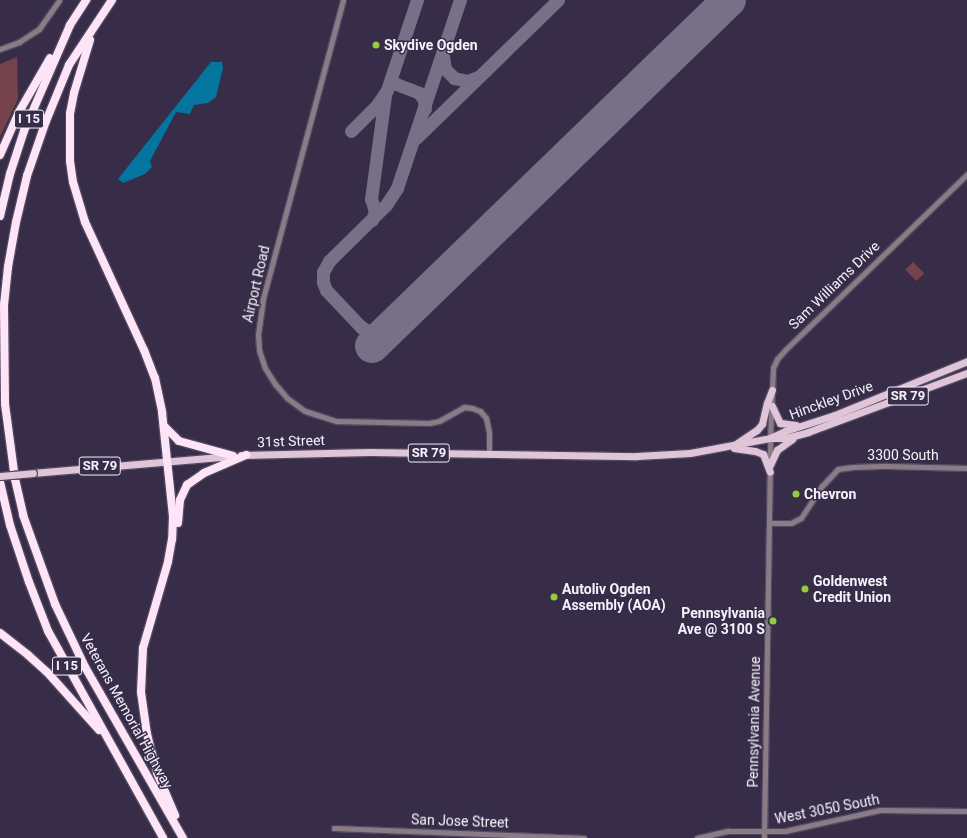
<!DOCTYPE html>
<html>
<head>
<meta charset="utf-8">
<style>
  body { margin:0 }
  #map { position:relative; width:967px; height:838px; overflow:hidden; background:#372d48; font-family:Roboto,sans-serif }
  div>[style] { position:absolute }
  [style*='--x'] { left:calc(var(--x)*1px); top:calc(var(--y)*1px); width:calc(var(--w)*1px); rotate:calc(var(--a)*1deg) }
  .green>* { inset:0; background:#74434b; transform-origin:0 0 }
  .water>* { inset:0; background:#03759f }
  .taxiway>* { height:13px; margin:-6.5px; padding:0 6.5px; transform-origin:6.5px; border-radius:6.5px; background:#787086 }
  .runway>* { height:34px; margin:-17px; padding:0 17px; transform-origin:17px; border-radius:17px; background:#787086 }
  .roads { filter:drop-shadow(1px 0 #524961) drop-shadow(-1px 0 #524961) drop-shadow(0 1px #524961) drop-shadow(0 -1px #524961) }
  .minor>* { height:5px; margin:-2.5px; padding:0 2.5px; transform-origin:2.5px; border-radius:2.5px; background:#8a7c86 }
  .major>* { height:7px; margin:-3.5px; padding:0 3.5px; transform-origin:3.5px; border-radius:3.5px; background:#e0c5d9 }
  .highway>* { height:8px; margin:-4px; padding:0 4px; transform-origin:4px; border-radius:4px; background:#fee4f7 }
  .bridges { filter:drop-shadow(1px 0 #524961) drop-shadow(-1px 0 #524961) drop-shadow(0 1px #524961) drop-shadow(0 -1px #524961) }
  .major-bridge>* { height:7px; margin:-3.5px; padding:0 3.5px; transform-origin:3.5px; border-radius:3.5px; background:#e0c5d9 }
  .dots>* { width:11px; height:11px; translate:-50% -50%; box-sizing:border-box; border:2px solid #372d48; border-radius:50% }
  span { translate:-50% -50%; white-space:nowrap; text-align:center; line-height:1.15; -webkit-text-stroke:3px #372d48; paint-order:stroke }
  .shield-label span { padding:1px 3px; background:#372d48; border:1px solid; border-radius:3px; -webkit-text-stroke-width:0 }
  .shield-label { font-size:13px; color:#f6f2fc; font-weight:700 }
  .poi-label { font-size:14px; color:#f6f2fc; font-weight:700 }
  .left { translate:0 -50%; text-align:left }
  .right { translate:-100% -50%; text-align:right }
  .street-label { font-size:14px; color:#f6f2fc }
</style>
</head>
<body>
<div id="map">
  <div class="green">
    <i style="clip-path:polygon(17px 57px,18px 99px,0 137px,0 64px)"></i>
    <i style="left:913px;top:262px;width:16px;height:11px;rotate:45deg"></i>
  </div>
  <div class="water">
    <i style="clip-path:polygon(211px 62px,222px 62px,223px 68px,216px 97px,208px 103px,194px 105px,190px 114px,176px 112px,150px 161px,152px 167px,145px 174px,123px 183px,118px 179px)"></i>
  </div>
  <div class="taxiway">
    <i style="--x:443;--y:56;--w:13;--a:81"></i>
    <i style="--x:445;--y:69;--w:13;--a:45"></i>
    <i style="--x:454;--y:78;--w:13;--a:13"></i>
    <i style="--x:467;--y:81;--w:12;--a:-20"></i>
    <i style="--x:391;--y:82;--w:30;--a:21"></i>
    <i style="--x:419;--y:93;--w:9;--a:54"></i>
    <i style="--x:424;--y:100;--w:9;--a:84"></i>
    <i style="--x:351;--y:131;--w:37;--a:-45"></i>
    <i style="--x:377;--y:105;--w:18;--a:-56"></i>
    <i style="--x:387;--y:90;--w:95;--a:-71.6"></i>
    <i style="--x:416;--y:138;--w:198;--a:-44.2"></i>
    <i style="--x:372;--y:220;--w:9;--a:-72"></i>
    <i style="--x:375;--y:211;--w:13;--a:-108"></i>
    <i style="--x:371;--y:199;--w:104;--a:-82.3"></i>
    <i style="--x:393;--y:326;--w:9;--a:148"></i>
    <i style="--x:385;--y:331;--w:8;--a:173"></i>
    <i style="--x:377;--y:332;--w:9;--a:-174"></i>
    <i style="--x:368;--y:331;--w:8;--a:-150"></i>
    <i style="--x:361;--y:327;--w:51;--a:-133.4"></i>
    <i style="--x:326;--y:290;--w:9;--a:-111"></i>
    <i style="--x:323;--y:282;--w:10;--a:-90"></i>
    <i style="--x:323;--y:272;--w:13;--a:-61"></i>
    <i style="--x:329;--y:261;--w:80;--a:-44.5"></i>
    <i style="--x:386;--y:205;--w:20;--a:-57"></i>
    <i style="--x:397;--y:188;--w:198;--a:-71.5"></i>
  </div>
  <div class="runway">
    <i style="--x:372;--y:346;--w:497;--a:-44.1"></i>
  </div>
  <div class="roads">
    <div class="minor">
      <i style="--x:343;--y:0;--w:310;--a:105"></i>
      <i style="--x:263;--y:299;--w:35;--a:98"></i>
      <i style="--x:258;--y:334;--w:16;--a:86"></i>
      <i style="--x:259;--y:350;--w:19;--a:72"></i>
      <i style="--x:265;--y:368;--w:19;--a:58"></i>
      <i style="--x:275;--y:384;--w:18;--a:49"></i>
      <i style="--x:287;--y:398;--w:22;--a:36"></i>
      <i style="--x:305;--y:411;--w:33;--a:18"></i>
      <i style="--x:336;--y:421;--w:93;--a:1.2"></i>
      <i style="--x:429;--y:423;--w:10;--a:-11"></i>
      <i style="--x:439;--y:421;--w:29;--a:-29"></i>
      <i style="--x:464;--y:407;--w:8;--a:7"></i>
      <i style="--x:472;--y:408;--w:9;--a:21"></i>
      <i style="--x:480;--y:411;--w:9;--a:49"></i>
      <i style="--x:486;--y:418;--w:14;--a:78"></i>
      <i style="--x:489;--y:432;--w:21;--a:90"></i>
      <i style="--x:0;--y:49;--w:20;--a:-20"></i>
      <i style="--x:19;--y:42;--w:24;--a:-33"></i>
      <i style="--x:39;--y:29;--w:35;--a:-55"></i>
      <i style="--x:769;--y:523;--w:22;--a:0"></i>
      <i style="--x:791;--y:523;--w:11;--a:-27"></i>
      <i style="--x:801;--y:518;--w:38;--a:-57"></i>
      <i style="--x:822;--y:486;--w:23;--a:-47"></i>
      <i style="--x:838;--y:469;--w:15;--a:-8"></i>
      <i style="--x:853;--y:467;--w:34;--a:-2"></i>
      <i style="--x:887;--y:466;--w:80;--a:1.4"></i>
      <i style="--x:334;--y:828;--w:250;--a:2.3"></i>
      <i style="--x:697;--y:838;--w:32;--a:-13"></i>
      <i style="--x:728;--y:831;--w:57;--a:0"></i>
      <i style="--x:785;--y:831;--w:97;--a:-12.5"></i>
      <i style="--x:880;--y:810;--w:87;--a:0.7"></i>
      <i style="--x:764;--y:838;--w:400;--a:-89.1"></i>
      <i style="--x:770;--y:438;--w:70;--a:-87.5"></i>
      <i style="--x:773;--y:368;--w:10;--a:-66"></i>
      <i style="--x:777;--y:359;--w:12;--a:-48"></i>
      <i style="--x:785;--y:350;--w:253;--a:-44"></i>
    </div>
    <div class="major">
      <i style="--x:772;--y:406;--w:19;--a:65"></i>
      <i style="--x:780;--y:423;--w:16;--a:7"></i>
      <i style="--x:772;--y:438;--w:14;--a:0"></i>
      <i style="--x:786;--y:438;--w:23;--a:-15"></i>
      <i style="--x:808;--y:432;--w:170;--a:-20.4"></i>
      <i style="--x:736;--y:444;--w:25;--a:-34"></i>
      <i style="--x:757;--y:430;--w:8;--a:-50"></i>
      <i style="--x:762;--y:424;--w:22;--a:-77"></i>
      <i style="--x:767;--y:403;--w:14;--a:-69"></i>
      <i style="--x:734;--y:448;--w:21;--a:8"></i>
      <i style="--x:755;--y:451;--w:9;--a:21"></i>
      <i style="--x:763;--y:454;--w:19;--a:69"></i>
      <i style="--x:241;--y:455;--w:129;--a:-1.3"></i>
      <i style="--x:370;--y:452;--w:267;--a:0.9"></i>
      <i style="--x:637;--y:456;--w:53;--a:-3.2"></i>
      <i style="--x:690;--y:453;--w:81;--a:-10.6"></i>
      <i style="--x:770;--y:438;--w:17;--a:-25"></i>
      <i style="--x:785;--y:431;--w:52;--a:-17.7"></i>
      <i style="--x:835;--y:415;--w:143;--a:-22.2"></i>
      <i style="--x:770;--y:465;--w:17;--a:-65"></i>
      <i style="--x:777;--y:450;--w:19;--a:-36"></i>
      <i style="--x:33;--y:473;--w:199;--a:-4.9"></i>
    </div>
    <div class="highway">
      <i style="--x:112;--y:0;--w:78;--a:123.5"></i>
      <i style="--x:69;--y:65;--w:61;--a:112.3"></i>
      <i style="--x:46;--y:121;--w:58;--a:109.1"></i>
      <i style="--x:27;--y:176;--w:47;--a:103.4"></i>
      <i style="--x:16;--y:222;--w:46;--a:100.1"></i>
      <i style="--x:8;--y:267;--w:38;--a:96"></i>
      <i style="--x:4;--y:305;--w:99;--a:89.4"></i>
      <i style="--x:5;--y:404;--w:76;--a:82.4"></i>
      <i style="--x:15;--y:479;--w:37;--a:77"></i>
      <i style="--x:23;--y:515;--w:95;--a:70.2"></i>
      <i style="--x:55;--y:604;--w:70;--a:64.5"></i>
      <i style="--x:85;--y:667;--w:197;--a:60.2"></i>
      <i style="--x:90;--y:40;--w:55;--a:106.8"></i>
      <i style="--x:74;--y:93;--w:21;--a:101"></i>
      <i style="--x:70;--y:114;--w:47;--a:90"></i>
      <i style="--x:70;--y:161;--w:21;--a:82"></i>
      <i style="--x:73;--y:182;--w:42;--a:73.3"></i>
      <i style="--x:85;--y:222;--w:141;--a:65.3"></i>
      <i style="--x:144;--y:350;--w:30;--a:69"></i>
      <i style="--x:155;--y:378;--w:35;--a:78"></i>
      <i style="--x:162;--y:412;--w:105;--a:84"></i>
      <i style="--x:173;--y:516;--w:23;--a:92"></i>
      <i style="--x:172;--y:539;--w:23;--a:100"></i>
      <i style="--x:168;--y:562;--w:90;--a:106.2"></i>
      <i style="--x:143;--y:648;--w:44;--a:92.6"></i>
      <i style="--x:141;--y:692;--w:42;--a:81.9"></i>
      <i style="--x:147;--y:734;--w:21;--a:76"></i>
      <i style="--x:152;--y:754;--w:20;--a:75"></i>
      <i style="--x:157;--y:773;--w:46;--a:66.8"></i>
      <i style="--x:0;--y:155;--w:47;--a:-66.2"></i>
      <i style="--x:19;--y:112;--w:62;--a:-60.1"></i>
      <i style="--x:0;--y:216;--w:43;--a:-76.6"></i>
      <i style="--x:10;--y:174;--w:45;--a:-72"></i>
      <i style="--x:24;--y:131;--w:116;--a:-66.5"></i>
      <i style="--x:70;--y:25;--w:30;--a:-57"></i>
      <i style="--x:164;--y:426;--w:21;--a:45"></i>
      <i style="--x:179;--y:441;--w:56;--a:15.5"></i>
      <i style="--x:0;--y:482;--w:44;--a:76.9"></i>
      <i style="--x:10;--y:525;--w:60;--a:71.6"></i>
      <i style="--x:29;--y:582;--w:53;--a:68.8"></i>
      <i style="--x:48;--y:631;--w:237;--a:60.9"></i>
      <i style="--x:178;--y:523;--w:23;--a:-85"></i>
      <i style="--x:180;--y:500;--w:17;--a:-65"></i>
      <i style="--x:187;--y:485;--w:21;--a:-35"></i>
      <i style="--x:204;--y:473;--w:46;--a:-23.2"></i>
      <i style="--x:0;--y:633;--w:36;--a:38"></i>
      <i style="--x:28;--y:655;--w:25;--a:42"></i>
      <i style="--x:47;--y:672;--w:78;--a:48.1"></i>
    </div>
  </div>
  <div class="bridges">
    <div class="major-bridge">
      <i style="--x:0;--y:476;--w:33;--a:-5"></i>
    </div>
  </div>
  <div class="dots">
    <i style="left:376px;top:45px;background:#94cc3c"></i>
    <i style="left:796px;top:494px;background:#94cc3c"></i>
    <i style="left:805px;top:589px;background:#94cc3c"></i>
    <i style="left:554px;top:597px;background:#94cc3c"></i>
    <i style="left:773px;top:621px;background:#94cc3c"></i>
  </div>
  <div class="shield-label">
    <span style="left:29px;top:119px">I 15</span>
    <span style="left:908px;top:396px">SR 79</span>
    <span style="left:429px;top:453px">SR 79</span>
    <span style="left:100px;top:466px">SR 79</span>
    <span style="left:67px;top:666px">I 15</span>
  </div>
  <div class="poi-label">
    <span class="left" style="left:384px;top:45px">Skydive Ogden</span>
    <span class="left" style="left:804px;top:494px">Chevron</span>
    <span class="left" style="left:813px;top:589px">Goldenwest<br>Credit Union</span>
    <span class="left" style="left:562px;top:597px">Autoliv Ogden<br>Assembly (AOA)</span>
    <span class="right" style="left:765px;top:621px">Pennsylvania<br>Ave @ 3100 S</span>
  </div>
  <div class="street-label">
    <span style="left:256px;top:284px;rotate:-77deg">Airport Road</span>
    <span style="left:834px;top:285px;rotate:-44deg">Sam Williams Drive</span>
    <span style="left:831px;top:400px;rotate:-20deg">Hinckley Drive</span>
    <span style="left:291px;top:441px;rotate:-2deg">31st Street</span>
    <span style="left:903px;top:455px">3300 South</span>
    <span style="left:127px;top:711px;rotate:61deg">Veterans Memorial Highway</span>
    <span style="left:754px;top:722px;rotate:-89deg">Pennsylvania Avenue</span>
    <span style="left:827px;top:809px;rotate:-11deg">West 3050 South</span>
    <span style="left:460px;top:821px;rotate:2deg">San Jose Street</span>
  </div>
</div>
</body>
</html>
